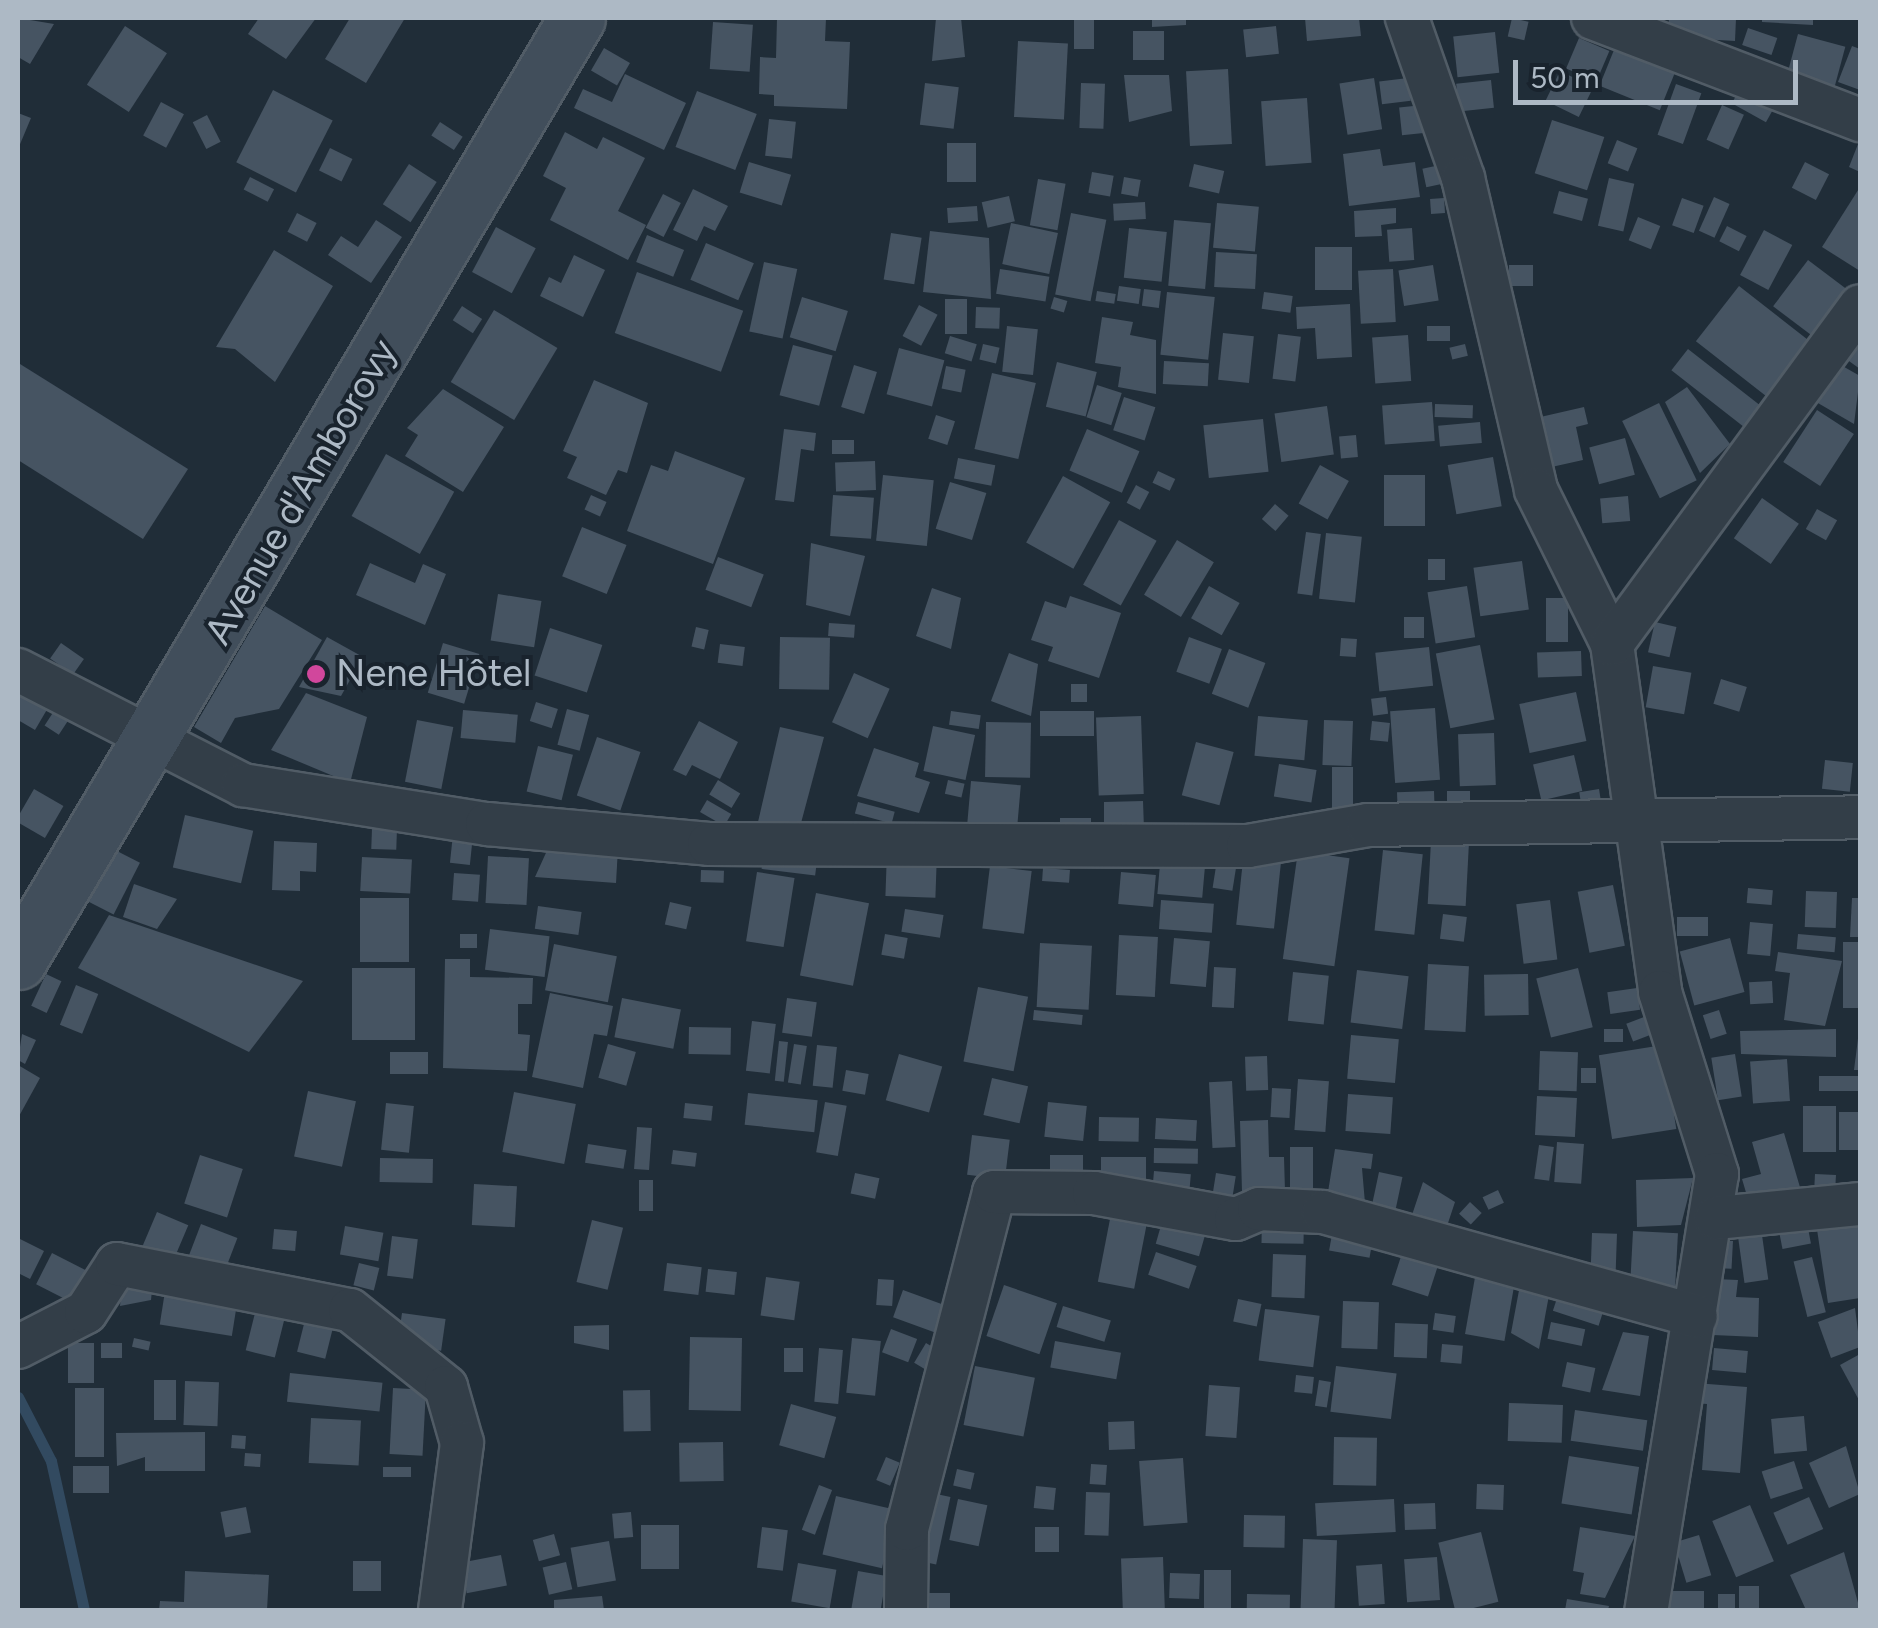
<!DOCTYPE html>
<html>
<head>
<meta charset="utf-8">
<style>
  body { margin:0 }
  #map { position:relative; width:1878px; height:1628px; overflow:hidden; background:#202d38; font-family:Figtree,sans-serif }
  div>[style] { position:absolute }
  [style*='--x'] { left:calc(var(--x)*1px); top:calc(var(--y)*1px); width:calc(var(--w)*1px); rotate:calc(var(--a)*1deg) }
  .stream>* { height:11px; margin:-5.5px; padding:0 5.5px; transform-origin:5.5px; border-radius:5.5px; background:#324a60 }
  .building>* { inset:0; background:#465462; transform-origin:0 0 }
  .roads { filter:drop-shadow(2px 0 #515c66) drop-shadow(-2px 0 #515c66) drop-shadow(0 2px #515c66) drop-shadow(0 -2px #515c66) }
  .minor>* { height:42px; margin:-21px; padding:0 21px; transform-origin:21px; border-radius:21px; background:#333e48 }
  .secondary>* { height:55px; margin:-27.5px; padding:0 27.5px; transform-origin:27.5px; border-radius:27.5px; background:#414e5b }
  .dots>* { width:28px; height:28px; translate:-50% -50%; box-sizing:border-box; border:5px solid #19232d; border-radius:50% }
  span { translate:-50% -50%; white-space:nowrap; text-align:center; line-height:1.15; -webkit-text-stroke:8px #19232d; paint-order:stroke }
  .street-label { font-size:38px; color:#adb9c5 }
  .poi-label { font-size:38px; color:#adb9c5 }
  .left { translate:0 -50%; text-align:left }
  .frame { position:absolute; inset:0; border:20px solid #adb9c5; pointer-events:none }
  .scale { position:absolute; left:1513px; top:60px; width:285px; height:45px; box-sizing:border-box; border:5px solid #adb9c5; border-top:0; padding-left:12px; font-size:30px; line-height:35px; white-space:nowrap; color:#adb9c5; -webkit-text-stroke:8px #19232d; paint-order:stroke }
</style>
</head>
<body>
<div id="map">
  <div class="stream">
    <i style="--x:18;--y:1397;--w:72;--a:62.7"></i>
    <i style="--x:51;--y:1461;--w:153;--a:77.5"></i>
  </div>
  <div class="building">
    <i style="clip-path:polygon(18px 18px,54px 24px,30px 64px,18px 57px)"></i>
    <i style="clip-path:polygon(259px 18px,316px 18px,286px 59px,248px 34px)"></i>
    <i style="clip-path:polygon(350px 18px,405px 18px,366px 83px,325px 59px)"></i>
    <i style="clip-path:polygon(777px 18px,826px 18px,825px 41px,850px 42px,847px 109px,774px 106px,774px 95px,759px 94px,760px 57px,776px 58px)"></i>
    <i style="clip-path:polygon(936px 18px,961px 18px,965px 57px,932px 61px)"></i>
    <i style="left:1074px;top:18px;width:20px;height:31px"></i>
    <i style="clip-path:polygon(1152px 18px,1186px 18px,1186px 25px,1152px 27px)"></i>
    <i style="clip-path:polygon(1305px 18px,1359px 18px,1361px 36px,1307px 41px)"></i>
    <i style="left:1512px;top:18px;width:17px;height:19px;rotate:13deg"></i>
    <i style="clip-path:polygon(1669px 18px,1736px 18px,1735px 41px,1668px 37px)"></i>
    <i style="clip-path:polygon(1762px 18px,1813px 18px,1813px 25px,1762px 22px)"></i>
    <i style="left:713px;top:22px;width:40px;height:47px;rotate:4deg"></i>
    <i style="left:125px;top:26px;width:50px;height:70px;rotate:33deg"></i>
    <i style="left:1276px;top:26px;width:28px;height:33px;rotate:84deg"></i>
    <i style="left:1748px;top:28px;width:31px;height:18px;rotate:19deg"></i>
    <i style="left:1133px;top:31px;width:31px;height:29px"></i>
    <i style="left:1495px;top:32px;width:41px;height:42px;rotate:84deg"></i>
    <i style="left:1798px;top:34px;width:49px;height:44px;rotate:15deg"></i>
    <i style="left:1579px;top:38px;width:33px;height:33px;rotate:23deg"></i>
    <i style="left:1018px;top:41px;width:50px;height:76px;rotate:3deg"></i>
    <i style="left:1616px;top:45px;width:65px;height:44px;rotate:22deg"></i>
    <i style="clip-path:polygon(1852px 46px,1860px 49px,1860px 90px,1838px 82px)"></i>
    <i style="left:604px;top:48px;width:30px;height:26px;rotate:30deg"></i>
    <i style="left:1228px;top:69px;width:75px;height:42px;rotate:87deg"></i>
    <i style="left:1560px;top:71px;width:37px;height:33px;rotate:26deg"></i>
    <i style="clip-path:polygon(625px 74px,686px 103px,664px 150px,574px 108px,583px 89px,612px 102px)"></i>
    <i style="clip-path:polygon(1124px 75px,1169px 75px,1172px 111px,1129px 122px)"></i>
    <i style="left:1374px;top:78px;width:52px;height:35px;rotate:81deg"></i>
    <i style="left:1408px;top:78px;width:23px;height:29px;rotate:83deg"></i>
    <i style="left:1491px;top:80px;width:28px;height:35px;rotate:84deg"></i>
    <i style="left:925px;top:83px;width:34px;height:42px;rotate:7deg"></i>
    <i style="left:1081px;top:83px;width:24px;height:45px;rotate:2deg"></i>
    <i style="left:1676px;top:84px;width:27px;height:54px;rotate:20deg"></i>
    <i style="left:1742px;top:85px;width:39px;height:21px;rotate:29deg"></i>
    <i style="left:273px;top:90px;width:67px;height:81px;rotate:27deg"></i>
    <i style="left:697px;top:91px;width:64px;height:60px;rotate:21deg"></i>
    <i style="left:1307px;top:98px;width:65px;height:46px;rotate:86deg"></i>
    <i style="left:161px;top:102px;width:26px;height:38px;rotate:28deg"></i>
    <i style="left:1423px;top:105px;width:28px;height:24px;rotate:84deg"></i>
    <i style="left:1722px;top:105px;width:24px;height:38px;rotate:24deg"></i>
    <i style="clip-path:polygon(18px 113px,31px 118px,18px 149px)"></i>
    <i style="left:207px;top:115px;width:30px;height:16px;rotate:63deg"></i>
    <i style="left:769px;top:119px;width:27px;height:37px;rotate:6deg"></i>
    <i style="left:1552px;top:120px;width:55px;height:56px;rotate:18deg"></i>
    <i style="left:440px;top:122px;width:27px;height:16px;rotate:33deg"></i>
    <i style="clip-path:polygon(565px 132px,597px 149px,603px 137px,645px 158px,618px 211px,646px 225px,628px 260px,550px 220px,566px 188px,543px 176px)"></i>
    <i style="clip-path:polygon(1860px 139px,1860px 172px,1849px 167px)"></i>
    <i style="left:1617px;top:140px;width:22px;height:25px;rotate:22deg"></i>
    <i style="left:947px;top:143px;width:29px;height:39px"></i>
    <i style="left:330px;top:148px;width:25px;height:25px;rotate:26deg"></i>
    <i style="clip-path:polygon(1380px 149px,1383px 166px,1415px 162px,1420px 197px,1349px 206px,1343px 154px)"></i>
    <i style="left:749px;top:162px;width:44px;height:32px;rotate:17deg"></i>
    <i style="left:1805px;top:162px;width:27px;height:29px;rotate:27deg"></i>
    <i style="left:409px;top:164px;width:33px;height:48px;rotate:33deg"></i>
    <i style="left:1194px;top:164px;width:31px;height:23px;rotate:13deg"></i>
    <i style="left:1440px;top:165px;width:19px;height:18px;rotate:78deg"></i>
    <i style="left:1092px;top:172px;width:22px;height:21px;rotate:10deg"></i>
    <i style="left:250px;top:177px;width:27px;height:14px;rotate:27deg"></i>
    <i style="left:1124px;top:177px;width:17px;height:17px;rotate:10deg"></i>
    <i style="left:1609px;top:178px;width:26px;height:49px;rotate:13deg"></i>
    <i style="left:1038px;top:179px;width:28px;height:47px;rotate:10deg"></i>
    <i style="clip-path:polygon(1860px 187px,1860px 271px,1822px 247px)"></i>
    <i style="clip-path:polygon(693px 189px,728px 206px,715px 231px,704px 226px,697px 241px,673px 230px)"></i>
    <i style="left:1559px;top:191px;width:30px;height:23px;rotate:15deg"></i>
    <i style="left:663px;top:194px;width:20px;height:38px;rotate:27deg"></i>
    <i style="left:1009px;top:196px;width:26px;height:28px;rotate:77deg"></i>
    <i style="left:1714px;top:197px;width:17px;height:37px;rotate:24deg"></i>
    <i style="left:1444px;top:198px;width:15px;height:14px;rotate:86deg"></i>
    <i style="left:1682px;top:198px;width:23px;height:29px;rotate:20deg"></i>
    <i style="left:1145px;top:202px;width:17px;height:32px;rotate:87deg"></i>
    <i style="left:1217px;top:203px;width:42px;height:45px;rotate:5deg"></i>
    <i style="left:977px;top:206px;width:15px;height:30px;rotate:86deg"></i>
    <i style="clip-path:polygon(1396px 208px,1396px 223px,1381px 225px,1382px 236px,1355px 237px,1354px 211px)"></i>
    <i style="left:297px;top:213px;width:22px;height:21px;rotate:27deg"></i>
    <i style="left:1071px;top:213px;width:36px;height:83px;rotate:11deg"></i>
    <i style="left:1638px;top:217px;width:24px;height:25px;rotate:22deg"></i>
    <i style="clip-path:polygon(376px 220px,402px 237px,371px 283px,328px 255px,341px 236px,358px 247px)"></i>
    <i style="left:1174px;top:220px;width:37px;height:66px;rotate:5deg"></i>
    <i style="left:1011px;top:223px;width:48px;height:42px;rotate:12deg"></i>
    <i style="left:1727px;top:226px;width:22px;height:17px;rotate:27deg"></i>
    <i style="left:496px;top:227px;width:45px;height:51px;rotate:28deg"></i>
    <i style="left:1129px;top:228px;width:38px;height:50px;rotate:6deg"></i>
    <i style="left:1412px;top:228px;width:32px;height:25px;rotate:86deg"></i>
    <i style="left:1764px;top:230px;width:32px;height:51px;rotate:28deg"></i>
    <i style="clip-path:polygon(930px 231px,989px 238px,991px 299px,923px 292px)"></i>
    <i style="left:891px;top:233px;width:31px;height:47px;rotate:9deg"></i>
    <i style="left:647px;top:235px;width:40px;height:29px;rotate:22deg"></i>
    <i style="left:706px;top:243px;width:52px;height:40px;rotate:23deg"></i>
    <i style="left:1315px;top:247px;width:37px;height:43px"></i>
    <i style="clip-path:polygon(274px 250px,333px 286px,275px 382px,235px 349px,216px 347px)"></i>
    <i style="left:1216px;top:252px;width:41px;height:35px;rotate:3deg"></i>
    <i style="clip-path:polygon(574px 255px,605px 270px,583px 317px,540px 296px,549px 277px,561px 283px)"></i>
    <i style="left:1808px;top:260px;width:56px;height:58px;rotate:37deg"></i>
    <i style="left:764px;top:262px;width:34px;height:71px;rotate:12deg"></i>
    <i style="left:1433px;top:265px;width:36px;height:35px;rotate:81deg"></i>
    <i style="left:1509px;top:265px;width:24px;height:21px"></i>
    <i style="left:1000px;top:269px;width:50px;height:25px;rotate:9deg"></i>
    <i style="left:1393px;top:269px;width:53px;height:35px;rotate:87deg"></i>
    <i style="left:637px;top:272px;width:113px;height:65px;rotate:20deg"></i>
    <i style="left:1119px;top:286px;width:22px;height:15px;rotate:8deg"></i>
    <i style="left:1739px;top:286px;width:93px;height:70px;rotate:38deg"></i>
    <i style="left:1144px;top:289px;width:17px;height:17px;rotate:7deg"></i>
    <i style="left:1097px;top:291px;width:19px;height:10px;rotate:9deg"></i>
    <i style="left:1167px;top:292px;width:48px;height:63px;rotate:6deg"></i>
    <i style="left:1264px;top:292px;width:29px;height:17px;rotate:8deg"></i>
    <i style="left:802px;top:297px;width:48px;height:42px;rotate:17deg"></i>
    <i style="left:1054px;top:297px;width:14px;height:12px;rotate:17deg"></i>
    <i style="left:945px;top:299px;width:22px;height:35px"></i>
    <i style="clip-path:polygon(1350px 304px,1352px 357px,1317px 359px,1315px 328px,1297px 329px,1296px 307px)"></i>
    <i style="left:919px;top:305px;width:21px;height:35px;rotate:28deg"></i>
    <i style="left:462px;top:306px;width:24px;height:17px;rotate:33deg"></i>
    <i style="left:976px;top:307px;width:24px;height:21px;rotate:2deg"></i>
    <i style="left:494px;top:310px;width:74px;height:84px;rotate:31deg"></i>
    <i style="clip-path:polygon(1102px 317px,1133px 322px,1130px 335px,1156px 340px,1156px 394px,1118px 387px,1121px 367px,1095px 363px)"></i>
    <i style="left:1007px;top:326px;width:31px;height:46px;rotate:6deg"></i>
    <i style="left:1427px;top:326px;width:23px;height:15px"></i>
    <i style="clip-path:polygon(1860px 331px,1860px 369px,1842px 356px)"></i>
    <i style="left:1223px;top:333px;width:31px;height:47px;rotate:6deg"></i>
    <i style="left:1278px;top:334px;width:23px;height:45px;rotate:7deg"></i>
    <i style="left:1408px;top:335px;width:46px;height:36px;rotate:86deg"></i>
    <i style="left:950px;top:336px;width:28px;height:18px;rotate:17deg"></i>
    <i style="left:983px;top:344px;width:17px;height:16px;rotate:13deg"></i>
    <i style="left:1465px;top:344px;width:12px;height:16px;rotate:76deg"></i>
    <i style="left:793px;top:345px;width:41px;height:52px;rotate:15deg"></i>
    <i style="left:899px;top:348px;width:47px;height:48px;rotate:15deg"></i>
    <i style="left:1688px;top:349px;width:95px;height:27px;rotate:38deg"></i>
    <i style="clip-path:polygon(1832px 360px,1860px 376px,1854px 424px,1811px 399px)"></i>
    <i style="left:1164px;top:361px;width:45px;height:23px;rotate:3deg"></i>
    <i style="left:1057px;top:362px;width:41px;height:46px;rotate:14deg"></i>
    <i style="clip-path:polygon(20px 364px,188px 469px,143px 539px,18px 460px)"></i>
    <i style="left:854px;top:365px;width:24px;height:44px;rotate:17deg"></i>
    <i style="left:946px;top:366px;width:20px;height:23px;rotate:11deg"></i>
    <i style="left:992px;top:373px;width:45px;height:78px;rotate:13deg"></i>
    <i style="clip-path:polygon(594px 380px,648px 403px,627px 473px,618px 470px,606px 495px,567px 478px,577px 457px,563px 451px)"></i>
    <i style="left:1097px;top:385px;width:26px;height:34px;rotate:18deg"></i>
    <i style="clip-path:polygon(1687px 387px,1730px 444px,1700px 473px,1665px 402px)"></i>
    <i style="clip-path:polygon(443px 389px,504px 427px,463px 492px,405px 456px,418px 435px,407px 428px)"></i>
    <i style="left:1124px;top:397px;width:33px;height:35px;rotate:18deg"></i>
    <i style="left:1432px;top:402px;width:39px;height:50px;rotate:86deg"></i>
    <i style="left:1659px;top:403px;width:86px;height:41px;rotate:64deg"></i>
    <i style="left:1435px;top:404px;width:38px;height:13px;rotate:2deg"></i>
    <i style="left:1327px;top:406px;width:49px;height:53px;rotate:82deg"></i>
    <i style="clip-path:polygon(1584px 407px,1588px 424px,1576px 427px,1583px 460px,1547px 468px,1536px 418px)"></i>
    <i style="left:1817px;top:410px;width:44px;height:62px;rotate:33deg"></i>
    <i style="left:936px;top:415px;width:20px;height:25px;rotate:18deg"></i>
    <i style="left:1263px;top:419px;width:53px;height:60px;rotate:84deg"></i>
    <i style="left:1480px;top:422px;width:21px;height:42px;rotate:85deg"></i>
    <i style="clip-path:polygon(784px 429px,816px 433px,814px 451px,801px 449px,794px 502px,775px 500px)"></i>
    <i style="left:1087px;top:429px;width:57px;height:45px;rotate:23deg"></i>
    <i style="left:1356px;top:435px;width:22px;height:17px;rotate:85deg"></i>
    <i style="left:1625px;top:438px;width:38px;height:37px;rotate:75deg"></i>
    <i style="left:854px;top:440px;width:14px;height:22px;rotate:90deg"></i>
    <i style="clip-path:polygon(675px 451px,745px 478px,713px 564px,627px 531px,651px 465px,668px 471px)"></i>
    <i style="left:386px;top:454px;width:78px;height:71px;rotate:29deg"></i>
    <i style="left:1493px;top:457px;width:50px;height:46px;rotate:80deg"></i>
    <i style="left:958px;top:458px;width:38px;height:21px;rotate:11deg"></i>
    <i style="left:875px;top:461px;width:29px;height:40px;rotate:88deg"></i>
    <i style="left:1320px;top:465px;width:33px;height:44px;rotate:29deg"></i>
    <i style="left:1158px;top:471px;width:19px;height:13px;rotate:25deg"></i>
    <i style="left:883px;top:475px;width:51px;height:66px;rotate:6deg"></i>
    <i style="left:1384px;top:475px;width:41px;height:51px"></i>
    <i style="left:1063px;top:476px;width:54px;height:76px;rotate:29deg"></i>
    <i style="left:950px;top:482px;width:38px;height:49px;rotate:17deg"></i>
    <i style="left:1136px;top:485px;width:15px;height:20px;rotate:28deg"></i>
    <i style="left:591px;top:495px;width:17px;height:16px;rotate:24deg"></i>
    <i style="left:833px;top:495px;width:41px;height:41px;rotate:4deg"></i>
    <i style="left:1628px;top:496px;width:25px;height:28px;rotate:85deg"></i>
    <i style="left:1762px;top:498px;width:45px;height:49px;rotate:35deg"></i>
    <i style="left:1275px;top:504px;width:18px;height:20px;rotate:41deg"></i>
    <i style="left:1817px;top:509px;width:23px;height:23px;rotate:29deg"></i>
    <i style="left:1119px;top:520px;width:43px;height:74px;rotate:29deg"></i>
    <i style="left:582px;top:527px;width:48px;height:53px;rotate:22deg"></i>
    <i style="left:1306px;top:532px;width:15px;height:62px;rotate:8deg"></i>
    <i style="left:1326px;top:533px;width:36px;height:66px;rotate:6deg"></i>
    <i style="left:1177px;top:540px;width:43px;height:64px;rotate:31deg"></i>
    <i style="clip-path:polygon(811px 543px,865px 556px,850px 616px,806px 605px)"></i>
    <i style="left:718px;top:557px;width:49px;height:35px;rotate:21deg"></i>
    <i style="left:1445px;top:559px;width:21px;height:17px;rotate:90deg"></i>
    <i style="left:1522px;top:561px;width:49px;height:49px;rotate:82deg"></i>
    <i style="clip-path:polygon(370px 563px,415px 583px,423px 564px,446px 574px,425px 625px,356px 595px)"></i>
    <i style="left:1209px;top:586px;width:35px;height:37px;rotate:29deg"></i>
    <i style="left:1467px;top:586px;width:52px;height:40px;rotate:81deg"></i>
    <i style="clip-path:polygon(932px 588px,961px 598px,951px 649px,916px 636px)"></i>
    <i style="left:498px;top:594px;width:44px;height:47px;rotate:9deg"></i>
    <i style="clip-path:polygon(1070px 596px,1121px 613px,1099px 678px,1048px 661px,1053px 647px,1031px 640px,1045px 601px,1066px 608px)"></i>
    <i style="left:1546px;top:598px;width:22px;height:44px"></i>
    <i style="clip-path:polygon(265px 606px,322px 640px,279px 709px,235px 718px,221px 743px,194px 727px)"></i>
    <i style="left:1404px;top:617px;width:20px;height:21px"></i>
    <i style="left:1655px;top:622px;width:22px;height:31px;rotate:13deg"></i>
    <i style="left:829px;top:623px;width:26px;height:13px;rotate:4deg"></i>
    <i style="left:696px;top:627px;width:13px;height:20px;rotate:13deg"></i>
    <i style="left:550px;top:628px;width:55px;height:50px;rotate:18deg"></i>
    <i style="clip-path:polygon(327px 637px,363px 657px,341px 696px,299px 687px)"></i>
    <i style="left:780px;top:637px;width:50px;height:52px;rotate:1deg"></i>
    <i style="left:1189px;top:637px;width:35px;height:37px;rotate:20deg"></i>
    <i style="left:1341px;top:638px;width:16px;height:18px;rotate:4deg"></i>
    <i style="left:61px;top:643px;width:28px;height:19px;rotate:35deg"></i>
    <i style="left:443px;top:643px;width:38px;height:52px;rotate:17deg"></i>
    <i style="left:720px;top:644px;width:25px;height:19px;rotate:7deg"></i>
    <i style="left:1480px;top:645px;width:76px;height:45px;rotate:79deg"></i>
    <i style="left:1429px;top:647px;width:39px;height:54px;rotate:84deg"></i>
    <i style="left:1229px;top:649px;width:39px;height:48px;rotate:21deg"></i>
    <i style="left:1581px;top:651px;width:25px;height:44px;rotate:88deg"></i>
    <i style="clip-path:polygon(1009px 653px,1038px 664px,1031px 716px,991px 701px)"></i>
    <i style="left:1653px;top:666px;width:39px;height:42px;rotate:10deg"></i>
    <i style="left:854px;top:673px;width:39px;height:54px;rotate:24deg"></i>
    <i style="left:1721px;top:679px;width:27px;height:26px;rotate:17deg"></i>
    <i style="clip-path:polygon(18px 680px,52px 701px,35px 730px,18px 720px)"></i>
    <i style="left:1071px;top:684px;width:16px;height:18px"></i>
    <i style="left:1576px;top:692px;width:50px;height:58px;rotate:78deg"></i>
    <i style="clip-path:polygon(306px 693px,367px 717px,350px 783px,271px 750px)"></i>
    <i style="left:1386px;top:697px;width:17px;height:15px;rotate:83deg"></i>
    <i style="left:536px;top:702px;width:23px;height:20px;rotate:18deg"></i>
    <i style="left:56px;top:708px;width:17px;height:21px;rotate:33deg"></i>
    <i style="left:1435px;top:708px;width:72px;height:45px;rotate:86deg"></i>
    <i style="left:567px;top:709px;width:23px;height:37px;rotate:15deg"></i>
    <i style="left:463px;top:710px;width:55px;height:28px;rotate:5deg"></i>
    <i style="left:951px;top:711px;width:30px;height:14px;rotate:8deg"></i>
    <i style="left:1094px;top:711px;width:25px;height:54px;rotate:90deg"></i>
    <i style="left:1141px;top:716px;width:78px;height:45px;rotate:88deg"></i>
    <i style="left:1258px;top:716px;width:50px;height:40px;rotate:5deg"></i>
    <i style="left:417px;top:720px;width:37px;height:63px;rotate:11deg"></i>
    <i style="left:1324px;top:720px;width:29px;height:45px;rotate:2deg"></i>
    <i style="clip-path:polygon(699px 721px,738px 742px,720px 779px,692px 765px,686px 776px,673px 770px)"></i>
    <i style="left:1372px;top:721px;width:18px;height:19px;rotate:6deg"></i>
    <i style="left:986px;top:722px;width:45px;height:55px;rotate:1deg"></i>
    <i style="left:933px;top:726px;width:43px;height:46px;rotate:12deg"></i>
    <i style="clip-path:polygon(780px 727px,824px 737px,801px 823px,758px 822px)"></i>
    <i style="left:1494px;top:733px;width:52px;height:36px;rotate:88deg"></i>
    <i style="left:597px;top:737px;width:46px;height:62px;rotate:19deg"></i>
    <i style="left:1196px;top:742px;width:39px;height:55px;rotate:15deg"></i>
    <i style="left:538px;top:746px;width:36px;height:47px;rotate:14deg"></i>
    <i style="clip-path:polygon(874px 748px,919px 763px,915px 777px,930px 782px,919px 813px,857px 796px)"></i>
    <i style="left:1574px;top:755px;width:37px;height:42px;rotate:77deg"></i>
    <i style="left:1825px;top:760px;width:28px;height:29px;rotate:6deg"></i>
    <i style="left:1279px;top:764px;width:38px;height:33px;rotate:9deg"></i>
    <i style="left:1332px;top:767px;width:21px;height:44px"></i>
    <i style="left:718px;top:780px;width:26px;height:17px;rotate:31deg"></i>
    <i style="left:948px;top:780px;width:17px;height:14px;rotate:13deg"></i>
    <i style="left:971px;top:781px;width:50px;height:47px;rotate:5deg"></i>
    <i style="left:34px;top:789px;width:34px;height:37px;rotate:30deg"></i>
    <i style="left:1599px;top:789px;width:18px;height:20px;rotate:81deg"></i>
    <i style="left:1434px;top:791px;width:23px;height:37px;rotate:88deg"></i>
    <i style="left:1447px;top:791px;width:23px;height:15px"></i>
    <i style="left:707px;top:800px;width:28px;height:14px;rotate:30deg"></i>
    <i style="clip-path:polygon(1143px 801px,1144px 829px,1104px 826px,1104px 802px)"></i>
    <i style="left:858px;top:802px;width:38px;height:12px;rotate:15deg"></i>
    <i style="left:185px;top:815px;width:70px;height:54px;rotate:13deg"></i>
    <i style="left:1060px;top:818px;width:31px;height:18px"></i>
    <i style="left:372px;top:828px;width:25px;height:21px;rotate:2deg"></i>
    <i style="left:453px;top:834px;width:20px;height:29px;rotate:6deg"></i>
    <i style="clip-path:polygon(274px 841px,317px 843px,316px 872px,300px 871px,300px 891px,272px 890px)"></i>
    <i style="left:1431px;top:841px;width:38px;height:63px;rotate:3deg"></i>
    <i style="clip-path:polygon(550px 844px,618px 848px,616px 883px,535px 877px)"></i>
    <i style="left:764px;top:849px;width:54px;height:20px;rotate:7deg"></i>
    <i style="left:115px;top:850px;width:28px;height:58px;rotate:27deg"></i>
    <i style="left:1383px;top:850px;width:40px;height:81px;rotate:6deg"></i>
    <i style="left:887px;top:851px;width:50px;height:45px;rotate:2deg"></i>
    <i style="left:1298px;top:851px;width:52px;height:109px;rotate:8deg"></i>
    <i style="left:488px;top:856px;width:41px;height:47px;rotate:3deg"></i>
    <i style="left:362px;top:857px;width:50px;height:34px;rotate:3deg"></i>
    <i style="left:1217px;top:860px;width:20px;height:28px;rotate:9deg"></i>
    <i style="left:1243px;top:860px;width:38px;height:65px;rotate:6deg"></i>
    <i style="left:1160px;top:864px;width:45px;height:30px;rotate:5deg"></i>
    <i style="left:990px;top:866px;width:42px;height:63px;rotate:7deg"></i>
    <i style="left:1043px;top:868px;width:27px;height:13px;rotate:4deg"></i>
    <i style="left:701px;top:870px;width:23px;height:12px;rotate:2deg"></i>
    <i style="left:757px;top:872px;width:38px;height:70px;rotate:9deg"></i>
    <i style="left:1121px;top:872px;width:35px;height:32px;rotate:5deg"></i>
    <i style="left:454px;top:873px;width:26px;height:27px;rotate:4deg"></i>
    <i style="clip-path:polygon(134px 884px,177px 899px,157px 929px,123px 917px)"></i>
    <i style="left:1613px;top:885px;width:62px;height:36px;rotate:79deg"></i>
    <i style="left:1748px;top:888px;width:25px;height:15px;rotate:5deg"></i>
    <i style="left:1806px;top:891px;width:31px;height:36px;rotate:2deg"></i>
    <i style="left:816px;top:893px;width:54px;height:84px;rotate:11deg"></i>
    <i style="left:409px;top:898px;width:64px;height:49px;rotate:90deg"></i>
    <i style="clip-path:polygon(1852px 898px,1860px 898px,1860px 937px,1850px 937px)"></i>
    <i style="left:1161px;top:900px;width:53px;height:29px;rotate:4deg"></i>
    <i style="left:1550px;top:900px;width:60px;height:34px;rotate:83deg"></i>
    <i style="left:670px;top:902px;width:22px;height:23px;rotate:13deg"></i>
    <i style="left:538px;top:906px;width:44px;height:23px;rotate:8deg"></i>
    <i style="left:905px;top:909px;width:39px;height:23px;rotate:9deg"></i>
    <i style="left:1443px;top:914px;width:24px;height:25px;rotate:7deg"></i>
    <i style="clip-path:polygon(109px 915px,303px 981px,249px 1052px,78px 968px)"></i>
    <i style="left:1677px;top:917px;width:31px;height:19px"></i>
    <i style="left:1750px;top:922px;width:23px;height:32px;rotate:5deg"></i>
    <i style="left:490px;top:929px;width:60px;height:41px;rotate:7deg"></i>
    <i style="left:460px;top:934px;width:17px;height:14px"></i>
    <i style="left:885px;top:934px;width:23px;height:21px;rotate:10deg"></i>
    <i style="left:1798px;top:934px;width:38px;height:15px;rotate:5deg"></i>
    <i style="left:1119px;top:935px;width:39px;height:60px;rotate:3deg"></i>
    <i style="left:1174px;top:938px;width:36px;height:46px;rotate:5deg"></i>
    <i style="left:1730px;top:938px;width:56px;height:52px;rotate:75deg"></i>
    <i style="left:1843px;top:942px;width:17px;height:66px"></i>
    <i style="left:1040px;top:943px;width:52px;height:64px;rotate:3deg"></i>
    <i style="left:554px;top:944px;width:64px;height:47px;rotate:11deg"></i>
    <i style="clip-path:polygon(1778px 952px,1842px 961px,1825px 1026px,1784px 1020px,1790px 973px,1775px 971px)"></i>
    <i style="clip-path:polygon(445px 959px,470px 959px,470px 977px,533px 978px,532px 1004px,518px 1004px,518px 1034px,530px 1035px,527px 1071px,443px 1068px)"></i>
    <i style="left:1428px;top:964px;width:41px;height:66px;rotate:3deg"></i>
    <i style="left:1214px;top:967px;width:22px;height:40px;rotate:3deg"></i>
    <i style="left:352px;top:968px;width:63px;height:72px"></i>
    <i style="left:1578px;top:968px;width:61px;height:43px;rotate:76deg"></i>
    <i style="left:1357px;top:970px;width:52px;height:53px;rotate:7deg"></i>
    <i style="left:1293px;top:972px;width:36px;height:49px;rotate:6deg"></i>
    <i style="left:46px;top:974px;width:17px;height:35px;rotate:25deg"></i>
    <i style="left:1528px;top:974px;width:41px;height:44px;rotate:89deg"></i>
    <i style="left:1772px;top:981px;width:22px;height:23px;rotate:87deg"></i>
    <i style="left:76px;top:985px;width:24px;height:43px;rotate:22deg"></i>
    <i style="left:978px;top:987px;width:51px;height:76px;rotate:11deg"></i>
    <i style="left:1637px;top:988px;width:22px;height:30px;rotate:82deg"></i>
    <i style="clip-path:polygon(550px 993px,613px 1006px,607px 1036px,594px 1034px,583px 1088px,532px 1077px)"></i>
    <i style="left:622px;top:998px;width:60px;height:40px;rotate:11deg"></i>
    <i style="left:787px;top:998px;width:30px;height:35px;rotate:8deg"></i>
    <i style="left:1034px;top:1010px;width:49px;height:10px;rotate:6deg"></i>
    <i style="left:1719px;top:1010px;width:25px;height:17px;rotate:72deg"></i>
    <i style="left:1644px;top:1017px;width:19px;height:19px;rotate:69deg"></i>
    <i style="left:752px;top:1021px;width:24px;height:50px;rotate:7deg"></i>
    <i style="clip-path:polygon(1860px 1023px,1860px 1070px,1854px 1070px)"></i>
    <i style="left:689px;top:1027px;width:42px;height:27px;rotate:1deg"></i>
    <i style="left:1604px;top:1029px;width:19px;height:13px"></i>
    <i style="clip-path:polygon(1836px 1029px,1836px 1057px,1741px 1054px,1740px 1031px)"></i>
    <i style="clip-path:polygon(22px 1034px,36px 1040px,25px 1064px,18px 1060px)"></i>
    <i style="left:1351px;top:1035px;width:48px;height:44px;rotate:5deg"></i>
    <i style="left:779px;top:1041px;width:9px;height:40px;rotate:6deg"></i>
    <i style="left:608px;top:1044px;width:29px;height:35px;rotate:16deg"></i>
    <i style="left:794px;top:1044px;width:13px;height:39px;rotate:9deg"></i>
    <i style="left:817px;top:1045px;width:20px;height:41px;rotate:6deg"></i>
    <i style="left:1663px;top:1045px;width:85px;height:65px;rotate:81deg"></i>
    <i style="left:1540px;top:1051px;width:38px;height:39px;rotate:2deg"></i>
    <i style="left:390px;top:1052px;width:38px;height:22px"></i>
    <i style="left:899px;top:1054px;width:45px;height:48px;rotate:16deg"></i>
    <i style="left:1735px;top:1054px;width:43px;height:24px;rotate:81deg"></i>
    <i style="left:1267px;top:1056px;width:34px;height:22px;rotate:88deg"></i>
    <i style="left:1787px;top:1059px;width:42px;height:37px;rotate:86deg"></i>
    <i style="clip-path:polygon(18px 1065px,40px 1078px,18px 1118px)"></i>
    <i style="left:1581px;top:1068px;width:15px;height:15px"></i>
    <i style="left:846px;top:1070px;width:23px;height:21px;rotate:10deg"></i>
    <i style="left:1819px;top:1076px;width:39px;height:15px"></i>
    <i style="left:992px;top:1078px;width:37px;height:38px;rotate:13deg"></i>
    <i style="left:1298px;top:1079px;width:31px;height:51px;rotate:4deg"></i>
    <i style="left:1232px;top:1081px;width:66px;height:23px;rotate:87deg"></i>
    <i style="left:1272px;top:1088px;width:19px;height:29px;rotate:3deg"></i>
    <i style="left:308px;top:1091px;width:49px;height:67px;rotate:12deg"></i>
    <i style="left:514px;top:1092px;width:63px;height:61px;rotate:11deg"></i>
    <i style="left:748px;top:1093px;width:70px;height:32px;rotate:6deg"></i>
    <i style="left:1348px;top:1094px;width:45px;height:37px;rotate:4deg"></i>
    <i style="left:1537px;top:1096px;width:40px;height:39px;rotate:3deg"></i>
    <i style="left:825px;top:1102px;width:22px;height:51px;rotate:10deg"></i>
    <i style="left:1048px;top:1102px;width:39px;height:35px;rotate:6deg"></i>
    <i style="left:386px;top:1103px;width:28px;height:47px;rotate:6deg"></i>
    <i style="left:685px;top:1103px;width:28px;height:15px;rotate:6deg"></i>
    <i style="left:1803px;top:1106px;width:33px;height:46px"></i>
    <i style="left:1860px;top:1112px;width:38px;height:21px;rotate:90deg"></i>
    <i style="left:1099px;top:1117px;width:40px;height:24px;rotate:1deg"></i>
    <i style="left:1156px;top:1118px;width:41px;height:21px;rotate:3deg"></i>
    <i style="clip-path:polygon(1268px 1120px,1269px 1157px,1284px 1157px,1285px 1191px,1242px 1192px,1240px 1121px)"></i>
    <i style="left:637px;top:1127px;width:15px;height:42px;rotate:4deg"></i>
    <i style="clip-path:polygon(1784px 1133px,1802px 1194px,1750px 1206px,1742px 1179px,1761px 1174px,1752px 1142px)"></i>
    <i style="left:972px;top:1135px;width:38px;height:40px;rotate:7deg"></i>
    <i style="left:1557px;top:1142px;width:27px;height:40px;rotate:4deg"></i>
    <i style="left:588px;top:1144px;width:39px;height:19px;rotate:9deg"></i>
    <i style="left:1539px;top:1145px;width:15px;height:34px;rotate:8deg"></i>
    <i style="left:1290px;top:1147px;width:23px;height:45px"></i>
    <i style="left:1154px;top:1148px;width:44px;height:15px;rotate:1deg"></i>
    <i style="clip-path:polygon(1335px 1149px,1373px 1154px,1371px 1169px,1362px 1168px,1365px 1203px,1327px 1198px)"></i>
    <i style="left:673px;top:1150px;width:24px;height:14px;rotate:7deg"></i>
    <i style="left:200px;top:1155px;width:45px;height:51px;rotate:18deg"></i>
    <i style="left:1050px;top:1155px;width:33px;height:27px"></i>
    <i style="left:1101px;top:1157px;width:45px;height:31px"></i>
    <i style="left:380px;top:1158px;width:53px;height:24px;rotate:1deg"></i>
    <i style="left:1154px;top:1171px;width:37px;height:20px;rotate:5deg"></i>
    <i style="left:1379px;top:1172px;width:24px;height:36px;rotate:12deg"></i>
    <i style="left:855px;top:1173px;width:25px;height:21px;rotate:12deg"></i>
    <i style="left:1216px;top:1173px;width:20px;height:36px;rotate:9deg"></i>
    <i style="left:1815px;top:1174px;width:21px;height:16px;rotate:3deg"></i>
    <i style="clip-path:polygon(1693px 1178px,1681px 1225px,1637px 1227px,1636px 1180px)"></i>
    <i style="left:639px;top:1180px;width:14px;height:31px"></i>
    <i style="clip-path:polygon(1423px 1182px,1455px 1202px,1445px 1232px,1410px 1221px)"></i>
    <i style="left:474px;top:1184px;width:43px;height:41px;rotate:3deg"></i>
    <i style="left:1498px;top:1190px;width:14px;height:17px;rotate:65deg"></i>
    <i style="left:1470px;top:1202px;width:16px;height:16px;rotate:43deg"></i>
    <i style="clip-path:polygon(1860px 1209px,1860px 1298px,1828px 1303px,1815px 1216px)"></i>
    <i style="left:157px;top:1212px;width:34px;height:38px;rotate:23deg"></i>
    <i style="left:1111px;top:1214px;width:37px;height:69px;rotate:11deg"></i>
    <i style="left:1164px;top:1215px;width:45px;height:30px;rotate:16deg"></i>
    <i style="left:1262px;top:1215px;width:42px;height:28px;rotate:1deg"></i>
    <i style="left:1806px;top:1218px;width:26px;height:29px;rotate:79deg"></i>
    <i style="left:592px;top:1220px;width:32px;height:64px;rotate:14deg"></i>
    <i style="left:1334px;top:1223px;width:41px;height:28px;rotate:10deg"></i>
    <i style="left:201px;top:1224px;width:39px;height:39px;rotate:21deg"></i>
    <i style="left:345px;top:1226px;width:39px;height:29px;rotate:10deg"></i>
    <i style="left:274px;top:1229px;width:23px;height:20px;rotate:5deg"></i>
    <i style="left:1633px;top:1231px;width:45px;height:66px;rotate:3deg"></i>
    <i style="left:1592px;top:1233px;width:25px;height:40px;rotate:2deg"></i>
    <i style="left:1762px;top:1235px;width:45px;height:24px;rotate:82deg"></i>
    <i style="left:392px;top:1236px;width:26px;height:40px;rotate:7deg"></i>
    <i style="clip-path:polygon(18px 1238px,44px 1251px,30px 1279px,18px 1273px)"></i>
    <i style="left:1716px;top:1240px;width:17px;height:28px;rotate:3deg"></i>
    <i style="left:1406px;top:1241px;width:38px;height:46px;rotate:18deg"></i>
    <i style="left:1156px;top:1252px;width:43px;height:24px;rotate:19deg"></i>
    <i style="left:52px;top:1253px;width:38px;height:35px;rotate:27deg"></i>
    <i style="left:1273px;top:1254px;width:33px;height:43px;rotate:2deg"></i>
    <i style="left:1812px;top:1257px;width:57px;height:19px;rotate:76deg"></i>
    <i style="left:359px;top:1263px;width:21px;height:23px;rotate:14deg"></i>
    <i style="left:667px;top:1263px;width:35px;height:28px;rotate:7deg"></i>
    <i style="left:1477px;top:1266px;width:40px;height:69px;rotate:10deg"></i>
    <i style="left:708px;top:1269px;width:29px;height:23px;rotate:6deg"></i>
    <i style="clip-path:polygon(123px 1277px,153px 1280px,151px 1300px,120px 1306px)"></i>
    <i style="left:766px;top:1277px;width:34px;height:39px;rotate:8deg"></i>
    <i style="left:878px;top:1279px;width:16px;height:26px;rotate:4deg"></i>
    <i style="clip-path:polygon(1715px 1279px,1738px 1280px,1736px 1297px,1759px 1298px,1758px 1337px,1713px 1335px)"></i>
    <i style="left:166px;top:1285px;width:73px;height:40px;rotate:9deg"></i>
    <i style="left:1004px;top:1285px;width:56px;height:54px;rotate:19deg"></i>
    <i style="clip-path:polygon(1520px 1285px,1550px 1290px,1539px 1349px,1511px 1333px)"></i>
    <i style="left:1560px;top:1289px;width:48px;height:23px;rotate:18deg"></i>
    <i style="left:903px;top:1290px;width:49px;height:29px;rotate:20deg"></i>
    <i style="left:259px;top:1297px;width:30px;height:55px;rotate:14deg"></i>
    <i style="left:1238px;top:1299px;width:24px;height:23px;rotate:12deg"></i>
    <i style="left:1343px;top:1301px;width:36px;height:47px;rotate:2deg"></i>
    <i style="left:1063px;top:1306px;width:50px;height:22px;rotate:17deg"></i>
    <i style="clip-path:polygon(1855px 1308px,1860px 1347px,1831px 1358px,1818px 1322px)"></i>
    <i style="left:1265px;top:1309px;width:55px;height:52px;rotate:7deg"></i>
    <i style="left:307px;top:1312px;width:29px;height:41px;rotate:14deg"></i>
    <i style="left:402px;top:1313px;width:44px;height:32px;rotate:8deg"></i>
    <i style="left:1435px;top:1313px;width:21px;height:17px;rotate:8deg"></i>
    <i style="left:1551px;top:1322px;width:35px;height:17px;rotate:12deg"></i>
    <i style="left:1395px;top:1323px;width:33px;height:34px;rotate:2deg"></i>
    <i style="clip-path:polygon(609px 1325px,609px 1350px,574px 1343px,574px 1326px)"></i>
    <i style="left:891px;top:1329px;width:28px;height:25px;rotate:21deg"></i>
    <i style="clip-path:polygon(1623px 1332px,1649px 1336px,1640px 1396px,1602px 1390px)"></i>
    <i style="left:690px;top:1337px;width:52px;height:73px;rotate:1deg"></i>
    <i style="left:134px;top:1338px;width:17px;height:9px;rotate:13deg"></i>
    <i style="left:852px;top:1338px;width:29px;height:55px;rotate:6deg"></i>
    <i style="left:1055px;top:1341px;width:67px;height:27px;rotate:10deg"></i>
    <i style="left:68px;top:1343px;width:26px;height:40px"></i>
    <i style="left:101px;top:1343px;width:21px;height:15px"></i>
    <i style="left:926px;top:1343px;width:17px;height:23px;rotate:31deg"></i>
    <i style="left:1442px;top:1344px;width:21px;height:18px;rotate:5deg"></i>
    <i style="left:784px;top:1348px;width:19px;height:24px"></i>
    <i style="left:819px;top:1348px;width:24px;height:54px;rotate:5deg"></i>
    <i style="left:1714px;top:1348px;width:34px;height:22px;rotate:5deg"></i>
    <i style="clip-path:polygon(1860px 1354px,1860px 1402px,1840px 1365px)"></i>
    <i style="left:1567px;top:1362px;width:29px;height:25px;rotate:12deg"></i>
    <i style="left:975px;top:1366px;width:61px;height:60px;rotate:11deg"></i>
    <i style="left:1336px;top:1366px;width:61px;height:46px;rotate:7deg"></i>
    <i style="left:290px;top:1373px;width:93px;height:29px;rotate:6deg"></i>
    <i style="left:1296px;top:1375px;width:18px;height:17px;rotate:6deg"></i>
    <i style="left:154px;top:1380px;width:22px;height:40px"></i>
    <i style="left:1319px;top:1380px;width:12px;height:26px;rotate:9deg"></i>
    <i style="left:185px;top:1381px;width:34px;height:44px;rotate:2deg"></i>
    <i style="clip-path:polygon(1695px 1383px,1747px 1387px,1740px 1473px,1702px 1470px,1707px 1404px,1694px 1403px)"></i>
    <i style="left:1209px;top:1385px;width:31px;height:51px;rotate:4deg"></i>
    <i style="left:75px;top:1388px;width:29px;height:69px"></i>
    <i style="left:393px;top:1388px;width:33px;height:66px;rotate:3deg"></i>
    <i style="left:650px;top:1390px;width:41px;height:27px;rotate:89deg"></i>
    <i style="left:1509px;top:1403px;width:54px;height:38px;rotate:2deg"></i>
    <i style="left:791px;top:1404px;width:47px;height:43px;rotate:16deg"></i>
    <i style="left:1575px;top:1410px;width:73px;height:31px;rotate:8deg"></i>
    <i style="left:1804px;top:1416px;width:35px;height:33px;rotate:85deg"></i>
    <i style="left:311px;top:1418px;width:50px;height:45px;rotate:3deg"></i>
    <i style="left:1134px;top:1421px;width:28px;height:26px;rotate:88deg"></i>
    <i style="clip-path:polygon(205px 1432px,205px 1471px,145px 1471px,145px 1457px,117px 1466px,116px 1433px)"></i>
    <i style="left:232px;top:1435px;width:14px;height:13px;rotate:4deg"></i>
    <i style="left:1334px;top:1437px;width:43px;height:48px;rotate:1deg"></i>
    <i style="left:723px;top:1442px;width:39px;height:44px;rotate:89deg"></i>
    <i style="clip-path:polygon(1846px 1446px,1860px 1494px,1829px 1508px,1809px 1463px)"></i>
    <i style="left:245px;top:1453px;width:16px;height:13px;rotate:4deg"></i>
    <i style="left:1569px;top:1456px;width:71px;height:48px;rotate:9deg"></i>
    <i style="left:886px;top:1457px;width:15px;height:25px;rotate:23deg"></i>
    <i style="left:1183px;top:1458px;width:65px;height:44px;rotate:86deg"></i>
    <i style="left:1794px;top:1461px;width:29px;height:34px;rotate:72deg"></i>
    <i style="left:1091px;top:1464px;width:16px;height:20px;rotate:4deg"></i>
    <i style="left:109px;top:1466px;width:27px;height:36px;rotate:90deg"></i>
    <i style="left:383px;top:1467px;width:28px;height:10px"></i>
    <i style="left:957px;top:1469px;width:18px;height:17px;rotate:13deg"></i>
    <i style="left:1477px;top:1484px;width:27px;height:25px;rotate:2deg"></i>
    <i style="left:819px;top:1485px;width:14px;height:48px;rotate:21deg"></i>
    <i style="left:1036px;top:1486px;width:20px;height:22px;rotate:6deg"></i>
    <i style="left:927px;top:1492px;width:24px;height:69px;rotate:12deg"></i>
    <i style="left:1086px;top:1492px;width:24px;height:43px;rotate:2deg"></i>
    <i style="left:836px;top:1496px;width:61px;height:60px;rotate:13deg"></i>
    <i style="left:1809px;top:1497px;width:35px;height:39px;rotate:66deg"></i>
    <i style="left:958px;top:1499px;width:30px;height:42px;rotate:12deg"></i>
    <i style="left:1394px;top:1499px;width:33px;height:79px;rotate:87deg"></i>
    <i style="left:1435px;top:1503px;width:26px;height:31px;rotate:88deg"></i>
    <i style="left:1750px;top:1505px;width:61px;height:41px;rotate:67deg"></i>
    <i style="left:246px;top:1507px;width:26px;height:26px;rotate:79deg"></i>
    <i style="left:631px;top:1512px;width:25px;height:19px;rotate:85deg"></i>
    <i style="left:1244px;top:1515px;width:41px;height:32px;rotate:1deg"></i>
    <i style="left:641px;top:1525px;width:38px;height:44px"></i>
    <i style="left:762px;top:1527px;width:26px;height:41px;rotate:7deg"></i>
    <i style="left:1035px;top:1527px;width:24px;height:25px"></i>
    <i style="clip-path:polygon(1580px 1527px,1635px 1536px,1605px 1598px,1580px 1594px,1584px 1573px,1573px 1571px)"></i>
    <i style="left:1481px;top:1532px;width:72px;height:44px;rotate:76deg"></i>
    <i style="left:554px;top:1534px;width:22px;height:22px;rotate:74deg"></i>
    <i style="left:1699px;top:1535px;width:42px;height:26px;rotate:73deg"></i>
    <i style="left:1303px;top:1539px;width:34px;height:71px;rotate:2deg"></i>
    <i style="left:609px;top:1541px;width:40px;height:39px;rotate:80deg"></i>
    <i style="clip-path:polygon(1844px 1552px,1860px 1610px,1806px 1610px,1790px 1575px)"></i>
    <i style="left:501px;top:1555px;width:31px;height:41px;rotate:79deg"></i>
    <i style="left:1163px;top:1557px;width:53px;height:42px;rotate:88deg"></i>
    <i style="left:1437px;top:1557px;width:43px;height:33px;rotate:86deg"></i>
    <i style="left:353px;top:1561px;width:28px;height:30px"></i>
    <i style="left:566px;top:1562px;width:28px;height:24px;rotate:77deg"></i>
    <i style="left:798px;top:1563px;width:39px;height:39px;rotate:10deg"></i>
    <i style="left:1382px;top:1564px;width:40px;height:26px;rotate:86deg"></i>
    <i style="left:1204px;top:1570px;width:27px;height:40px"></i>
    <i style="clip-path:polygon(185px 1571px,269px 1575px,267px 1610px,159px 1610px,160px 1601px,184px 1602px)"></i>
    <i style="left:858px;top:1571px;width:29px;height:40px;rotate:10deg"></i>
    <i style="left:1170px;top:1573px;width:30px;height:25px;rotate:2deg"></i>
    <i style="left:1739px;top:1586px;width:20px;height:24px"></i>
    <i style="left:1667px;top:1591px;width:37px;height:19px"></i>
    <i style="left:950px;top:1593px;width:17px;height:36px;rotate:90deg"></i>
    <i style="left:1247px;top:1594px;width:43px;height:16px;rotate:1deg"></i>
    <i style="left:1718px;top:1594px;width:17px;height:16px"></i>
    <i style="clip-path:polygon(602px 1596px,604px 1610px,554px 1610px,554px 1600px)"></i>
    <i style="clip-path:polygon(1567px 1599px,1609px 1606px,1608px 1610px,1565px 1610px)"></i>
  </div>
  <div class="roads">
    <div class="minor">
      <i style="--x:1407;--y:18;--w:170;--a:70.7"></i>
      <i style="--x:1463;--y:178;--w:320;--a:76.8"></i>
      <i style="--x:1536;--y:490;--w:172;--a:63.7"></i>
      <i style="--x:1612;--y:644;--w:351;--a:82.1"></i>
      <i style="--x:1660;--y:992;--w:191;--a:72.6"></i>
      <i style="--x:1717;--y:1174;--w:442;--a:99.2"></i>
      <i style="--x:1593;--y:18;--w:286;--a:20.9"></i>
      <i style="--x:1612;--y:644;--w:419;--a:-53.7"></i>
      <i style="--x:18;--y:670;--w:253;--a:27.1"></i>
      <i style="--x:243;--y:785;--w:247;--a:9.1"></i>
      <i style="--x:487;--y:824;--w:223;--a:5.1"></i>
      <i style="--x:709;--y:844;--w:539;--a:0.21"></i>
      <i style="--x:1248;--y:846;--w:122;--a:-9.9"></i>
      <i style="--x:1368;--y:825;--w:492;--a:-0.9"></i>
      <i style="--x:1716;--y:1218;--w:145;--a:-5.6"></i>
      <i style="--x:18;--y:1347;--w:76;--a:-27.2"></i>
      <i style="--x:86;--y:1312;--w:57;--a:-57.1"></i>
      <i style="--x:117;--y:1264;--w:237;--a:11.2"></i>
      <i style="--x:350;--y:1310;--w:123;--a:38.7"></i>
      <i style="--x:446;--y:1387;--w:58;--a:74.1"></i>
      <i style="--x:462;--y:1443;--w:168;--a:97.5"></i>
      <i style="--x:906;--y:1610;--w:81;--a:-89.3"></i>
      <i style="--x:907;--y:1529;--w:348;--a:-75.5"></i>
      <i style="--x:994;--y:1192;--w:100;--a:0.6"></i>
      <i style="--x:1094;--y:1193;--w:144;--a:10.4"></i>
      <i style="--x:1236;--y:1219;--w:25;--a:-23"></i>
      <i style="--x:1259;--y:1209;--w:64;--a:2.7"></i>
      <i style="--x:1323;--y:1212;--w:387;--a:15.6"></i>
    </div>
    <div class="secondary">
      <i style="--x:18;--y:961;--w:1096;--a:-59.34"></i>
    </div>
  </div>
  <div class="dots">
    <i style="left:316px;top:674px;background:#d1479c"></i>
  </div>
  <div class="street-label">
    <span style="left:301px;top:492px;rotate:-60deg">Avenue d'Amborovy</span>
  </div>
  <div class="poi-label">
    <span class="left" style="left:336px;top:674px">Nene Hôtel</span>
  </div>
  <div class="frame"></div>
  <div class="scale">50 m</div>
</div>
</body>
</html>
